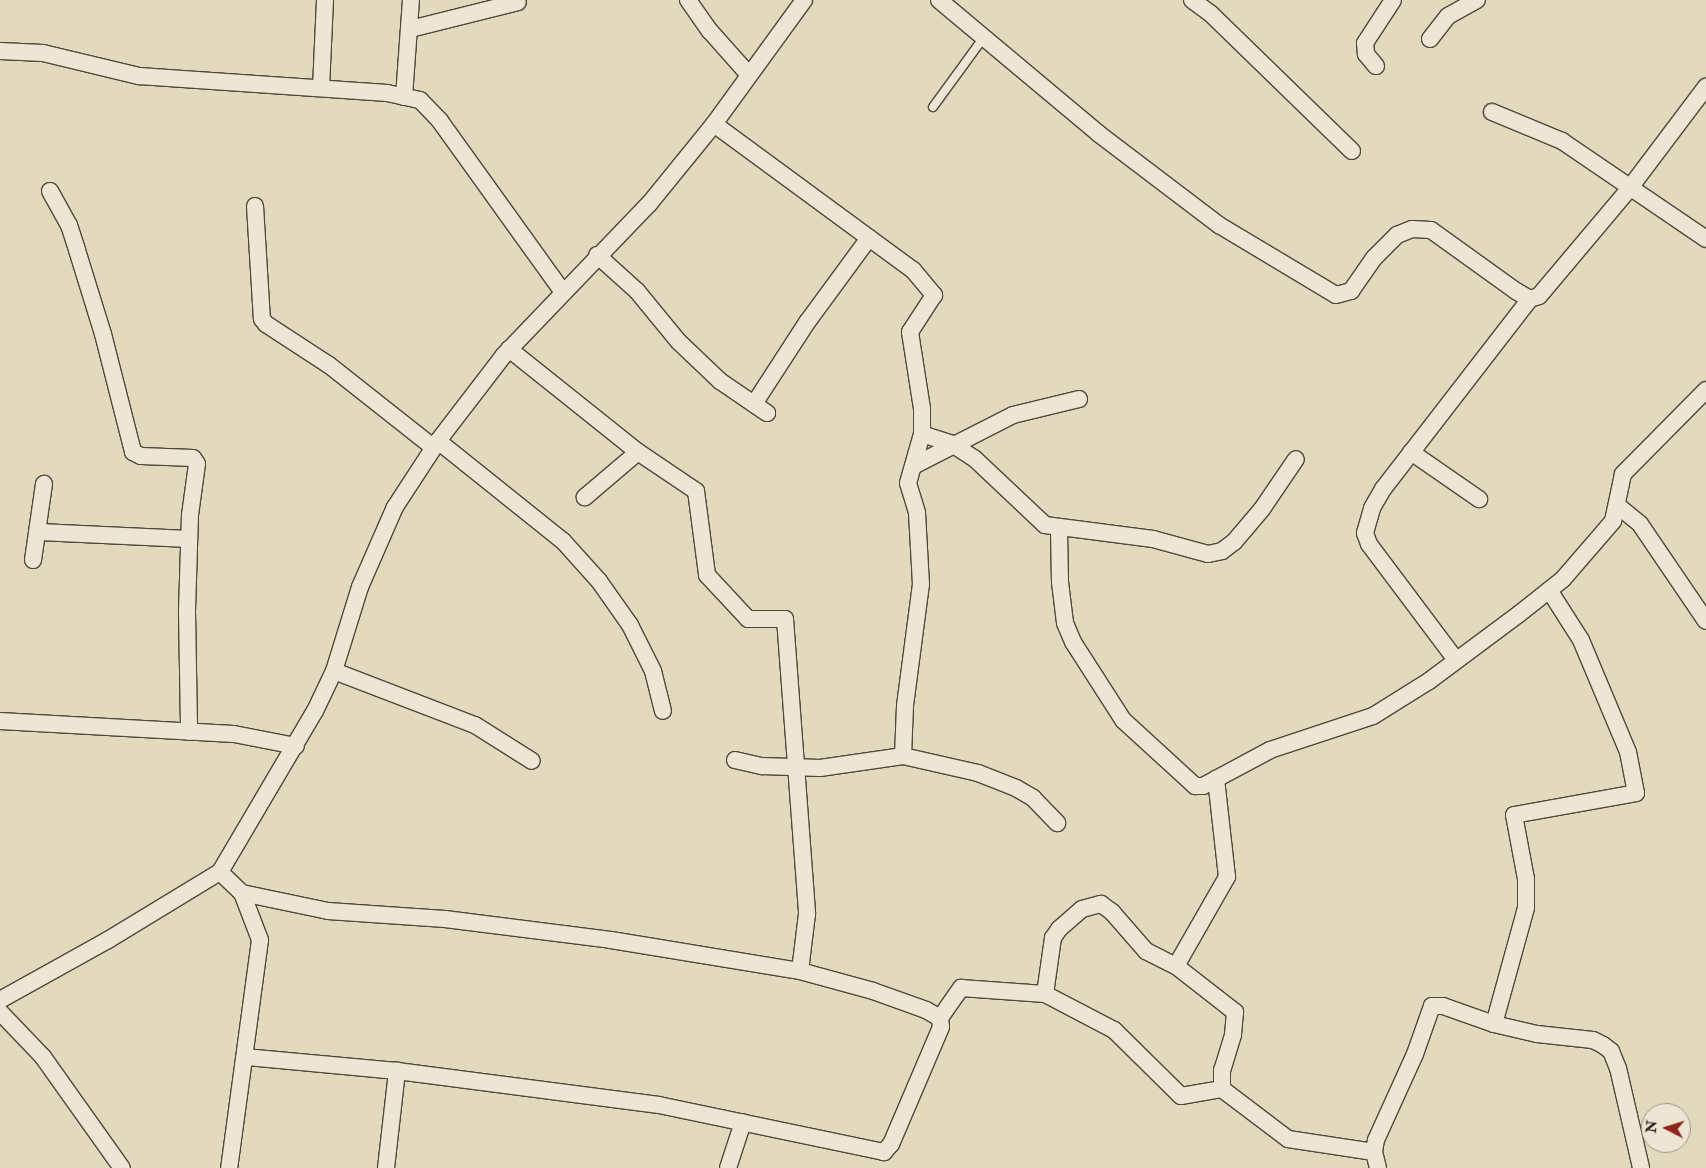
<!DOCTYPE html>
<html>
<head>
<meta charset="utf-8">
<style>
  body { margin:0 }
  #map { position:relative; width:1706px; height:1168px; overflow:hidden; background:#e3d9bd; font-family:"IM FELL Double Pica",serif }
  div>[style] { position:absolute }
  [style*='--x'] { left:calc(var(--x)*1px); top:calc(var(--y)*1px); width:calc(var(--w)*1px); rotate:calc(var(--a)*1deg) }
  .roads { filter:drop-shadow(1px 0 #52473c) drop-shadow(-1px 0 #52473c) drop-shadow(0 1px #52473c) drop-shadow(0 -1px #52473c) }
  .service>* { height:8px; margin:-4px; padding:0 4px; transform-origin:4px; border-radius:4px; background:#ede6d4 }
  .minor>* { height:16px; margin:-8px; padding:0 8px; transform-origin:8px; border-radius:8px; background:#ede6d4 }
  span { translate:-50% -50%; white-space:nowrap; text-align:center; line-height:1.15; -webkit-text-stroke:4.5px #ede6d4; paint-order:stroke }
  .north { position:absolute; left:1641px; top:1103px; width:50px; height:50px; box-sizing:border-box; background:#ede6d4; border:1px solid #9c9386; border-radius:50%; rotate:275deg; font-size:14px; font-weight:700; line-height:20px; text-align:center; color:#221611 }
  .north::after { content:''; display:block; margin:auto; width:18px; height:22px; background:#8f2418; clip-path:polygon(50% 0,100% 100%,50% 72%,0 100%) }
</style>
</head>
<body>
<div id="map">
  <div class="roads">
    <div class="service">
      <i style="--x:933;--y:107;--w:87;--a:-53.9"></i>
    </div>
    <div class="minor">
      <i style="--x:688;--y:0;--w:38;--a:55"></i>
      <i style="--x:710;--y:31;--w:59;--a:48.4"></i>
      <i style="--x:939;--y:0;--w:209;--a:39.9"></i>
      <i style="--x:1099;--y:134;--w:151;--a:37.2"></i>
      <i style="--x:1219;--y:225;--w:136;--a:30.9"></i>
      <i style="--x:1336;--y:295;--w:16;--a:-15"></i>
      <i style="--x:1351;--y:291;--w:40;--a:-55.1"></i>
      <i style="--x:1374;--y:258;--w:33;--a:-45"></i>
      <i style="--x:1397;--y:235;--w:16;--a:-22"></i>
      <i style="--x:1412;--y:229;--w:19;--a:3"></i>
      <i style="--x:1431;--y:230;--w:105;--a:35.7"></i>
      <i style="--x:1516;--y:291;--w:16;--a:30"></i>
      <i style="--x:1530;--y:299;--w:9;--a:-18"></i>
      <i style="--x:1539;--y:296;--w:140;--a:-49.9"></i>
      <i style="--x:1629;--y:189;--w:128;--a:-53"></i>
      <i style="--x:1192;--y:0;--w:22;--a:36"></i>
      <i style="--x:1210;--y:13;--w:198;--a:44.2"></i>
      <i style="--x:410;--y:29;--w:111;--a:-14"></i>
      <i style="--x:1430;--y:39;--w:29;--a:-52"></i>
      <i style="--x:1448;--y:16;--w:33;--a:-29"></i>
      <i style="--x:0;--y:51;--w:43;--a:2.7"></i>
      <i style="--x:43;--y:53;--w:99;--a:13.5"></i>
      <i style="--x:139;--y:76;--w:249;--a:3.9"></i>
      <i style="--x:387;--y:93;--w:34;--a:12"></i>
      <i style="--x:420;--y:100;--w:29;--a:46"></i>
      <i style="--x:440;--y:121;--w:209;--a:54.3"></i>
      <i style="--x:1376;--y:66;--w:16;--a:-130"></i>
      <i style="--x:1366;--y:54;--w:11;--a:-95"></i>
      <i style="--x:1365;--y:43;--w:51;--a:-56.9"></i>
      <i style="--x:321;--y:88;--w:88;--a:-87.4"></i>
      <i style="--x:404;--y:97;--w:97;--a:-85.9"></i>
      <i style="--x:1492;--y:112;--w:76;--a:22.5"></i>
      <i style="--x:1562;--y:141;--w:174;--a:34.2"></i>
      <i style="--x:714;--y:124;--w:247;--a:36.3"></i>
      <i style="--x:913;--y:270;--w:33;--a:50"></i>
      <i style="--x:934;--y:295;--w:44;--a:123"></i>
      <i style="--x:910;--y:332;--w:78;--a:81.1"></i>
      <i style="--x:922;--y:409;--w:25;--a:90"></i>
      <i style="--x:922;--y:434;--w:51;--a:105.9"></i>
      <i style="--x:908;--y:483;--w:31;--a:73"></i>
      <i style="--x:917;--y:513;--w:71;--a:86.8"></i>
      <i style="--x:921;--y:584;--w:123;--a:97.5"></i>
      <i style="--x:905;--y:706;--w:50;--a:92.3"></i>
      <i style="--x:50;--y:191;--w:39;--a:61"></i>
      <i style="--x:69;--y:225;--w:26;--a:72"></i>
      <i style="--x:77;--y:250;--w:88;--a:72.8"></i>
      <i style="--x:103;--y:334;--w:122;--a:75.7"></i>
      <i style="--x:133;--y:452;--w:9;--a:27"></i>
      <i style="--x:141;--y:456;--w:52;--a:2.2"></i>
      <i style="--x:193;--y:458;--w:7;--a:56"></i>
      <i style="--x:197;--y:464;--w:51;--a:97.8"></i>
      <i style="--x:190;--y:515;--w:97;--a:91.8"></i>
      <i style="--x:187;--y:612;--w:120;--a:89"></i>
      <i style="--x:255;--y:206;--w:113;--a:86.5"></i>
      <i style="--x:262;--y:319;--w:6;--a:51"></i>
      <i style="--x:266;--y:324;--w:75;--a:33.1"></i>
      <i style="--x:329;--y:365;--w:132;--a:38.3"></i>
      <i style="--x:597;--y:255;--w:54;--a:42"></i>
      <i style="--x:637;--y:291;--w:65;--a:50.6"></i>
      <i style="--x:678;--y:341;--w:58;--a:43.6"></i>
      <i style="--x:720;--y:381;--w:57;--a:34.2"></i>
      <i style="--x:509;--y:349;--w:165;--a:38.6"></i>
      <i style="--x:638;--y:452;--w:70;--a:139.7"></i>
      <i style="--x:754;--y:404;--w:99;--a:-57"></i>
      <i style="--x:808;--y:321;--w:103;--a:-53.7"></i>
      <i style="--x:922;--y:434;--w:32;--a:18"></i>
      <i style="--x:952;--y:444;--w:27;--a:33"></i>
      <i style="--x:975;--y:459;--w:96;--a:43.3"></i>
      <i style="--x:1045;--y:525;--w:109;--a:7.4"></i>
      <i style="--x:1153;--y:539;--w:57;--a:15.3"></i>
      <i style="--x:1208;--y:554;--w:14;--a:-12"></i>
      <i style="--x:1222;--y:551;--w:15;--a:-37"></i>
      <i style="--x:1234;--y:542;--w:43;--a:-49.7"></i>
      <i style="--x:1262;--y:509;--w:60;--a:-55.8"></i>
      <i style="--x:438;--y:441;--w:160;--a:38.7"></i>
      <i style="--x:563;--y:541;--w:54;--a:48"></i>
      <i style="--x:599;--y:581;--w:54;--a:54.8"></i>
      <i style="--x:630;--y:625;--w:51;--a:63.4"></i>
      <i style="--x:653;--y:671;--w:41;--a:76"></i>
      <i style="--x:638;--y:452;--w:70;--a:33.9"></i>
      <i style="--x:696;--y:491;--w:85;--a:82.5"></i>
      <i style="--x:707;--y:575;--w:60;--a:47"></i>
      <i style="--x:748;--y:619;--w:37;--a:0"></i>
      <i style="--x:785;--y:619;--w:296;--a:85.7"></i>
      <i style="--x:807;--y:914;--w:57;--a:97"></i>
      <i style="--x:1411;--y:452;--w:83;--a:34.7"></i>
      <i style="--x:913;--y:466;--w:112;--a:-27"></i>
      <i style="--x:1013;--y:415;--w:68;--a:-13.6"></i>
      <i style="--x:1618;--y:506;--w:28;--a:39"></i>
      <i style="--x:1640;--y:524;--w:117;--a:55.8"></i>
      <i style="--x:1059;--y:530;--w:52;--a:88.9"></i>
      <i style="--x:1060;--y:582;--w:41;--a:83"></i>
      <i style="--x:1065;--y:623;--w:21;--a:67"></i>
      <i style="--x:1073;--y:642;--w:93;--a:57.3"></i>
      <i style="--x:1123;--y:720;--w:98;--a:42.5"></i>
      <i style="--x:1195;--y:786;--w:8;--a:0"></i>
      <i style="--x:1203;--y:786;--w:76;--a:-28.2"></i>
      <i style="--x:1270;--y:750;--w:108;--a:-18.3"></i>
      <i style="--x:1373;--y:716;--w:66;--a:-32"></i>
      <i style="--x:1429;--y:681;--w:112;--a:-36.7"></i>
      <i style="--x:1519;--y:614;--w:56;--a:-38.5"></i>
      <i style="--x:1563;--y:579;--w:77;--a:-49.2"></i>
      <i style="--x:1613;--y:521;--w:48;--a:-78"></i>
      <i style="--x:1623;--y:474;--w:118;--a:-45.3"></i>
      <i style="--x:39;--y:532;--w:150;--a:2.7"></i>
      <i style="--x:33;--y:560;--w:77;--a:-81.8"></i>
      <i style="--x:1456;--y:660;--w:145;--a:-126.9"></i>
      <i style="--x:1369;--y:544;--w:12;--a:-110"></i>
      <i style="--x:1365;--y:533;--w:26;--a:-74"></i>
      <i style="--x:1372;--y:508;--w:22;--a:-60"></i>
      <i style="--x:1383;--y:489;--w:240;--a:-52.3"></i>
      <i style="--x:334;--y:671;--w:151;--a:21"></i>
      <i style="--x:475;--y:725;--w:67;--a:32.3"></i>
      <i style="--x:0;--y:721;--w:234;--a:3.2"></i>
      <i style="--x:234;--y:734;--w:63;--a:11"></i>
      <i style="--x:735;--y:760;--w:28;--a:13"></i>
      <i style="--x:762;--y:766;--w:58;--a:2"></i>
      <i style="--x:820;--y:768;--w:84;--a:-8.2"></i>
      <i style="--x:903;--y:756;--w:77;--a:12.8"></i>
      <i style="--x:978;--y:773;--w:41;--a:21.5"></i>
      <i style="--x:1016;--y:788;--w:20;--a:30"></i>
      <i style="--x:1033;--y:798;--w:35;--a:46"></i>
      <i style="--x:220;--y:872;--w:30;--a:44"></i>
      <i style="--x:242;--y:893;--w:50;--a:69"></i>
      <i style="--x:260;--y:940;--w:230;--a:97.7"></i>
      <i style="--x:242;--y:893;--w:88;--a:11.8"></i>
      <i style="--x:328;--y:911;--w:117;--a:3.9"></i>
      <i style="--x:445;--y:919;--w:167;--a:7.2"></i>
      <i style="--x:611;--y:940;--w:192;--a:9.3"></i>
      <i style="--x:800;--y:971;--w:76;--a:15.3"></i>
      <i style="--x:873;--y:991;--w:56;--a:19.7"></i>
      <i style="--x:926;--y:1010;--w:16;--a:30"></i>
      <i style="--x:940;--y:1018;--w:9;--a:84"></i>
      <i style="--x:941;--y:1027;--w:127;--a:113.1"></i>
      <i style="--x:891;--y:1144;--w:11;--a:131"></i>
      <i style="--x:884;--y:1152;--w:230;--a:-168.2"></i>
      <i style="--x:659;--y:1105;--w:264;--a:-172.6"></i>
      <i style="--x:397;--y:1071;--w:153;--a:-174.7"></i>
      <i style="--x:1176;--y:966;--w:103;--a:-60.2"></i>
      <i style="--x:1227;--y:877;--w:99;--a:-96.4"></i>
      <i style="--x:1045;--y:994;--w:57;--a:-81.9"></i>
      <i style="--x:1053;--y:938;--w:11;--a:-56"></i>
      <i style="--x:1059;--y:929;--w:30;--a:-41"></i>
      <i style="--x:1082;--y:909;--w:20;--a:-15"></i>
      <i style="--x:1101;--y:904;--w:14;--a:36"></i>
      <i style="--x:1112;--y:912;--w:52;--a:48.9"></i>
      <i style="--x:1146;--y:951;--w:34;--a:27"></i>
      <i style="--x:1176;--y:966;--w:75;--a:37.9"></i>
      <i style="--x:1235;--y:1012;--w:23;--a:95"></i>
      <i style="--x:1233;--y:1035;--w:37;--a:107"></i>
      <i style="--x:1222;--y:1070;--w:19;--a:90"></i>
      <i style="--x:0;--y:1000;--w:124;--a:-29.1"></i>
      <i style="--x:108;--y:940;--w:131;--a:-31.3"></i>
      <i style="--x:220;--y:872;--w:187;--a:-59.5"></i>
      <i style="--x:315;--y:711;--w:44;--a:-64.6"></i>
      <i style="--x:334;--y:671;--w:88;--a:-72.8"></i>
      <i style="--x:360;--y:587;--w:87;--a:-66.4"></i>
      <i style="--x:395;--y:507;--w:79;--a:-56.9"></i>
      <i style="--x:438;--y:441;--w:108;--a:-52.5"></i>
      <i style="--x:504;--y:355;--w:209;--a:-46.2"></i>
      <i style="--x:649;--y:204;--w:103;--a:-50.9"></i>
      <i style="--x:714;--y:124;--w:153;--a:-54"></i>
      <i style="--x:0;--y:1012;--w:62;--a:46.3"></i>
      <i style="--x:43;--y:1057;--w:136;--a:54.6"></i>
      <i style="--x:940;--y:1018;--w:37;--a:-55"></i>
      <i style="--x:961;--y:988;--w:84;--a:4.1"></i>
      <i style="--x:1045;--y:994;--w:78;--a:27.6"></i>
      <i style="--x:1114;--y:1030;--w:94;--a:44.6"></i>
      <i style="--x:1181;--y:1096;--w:42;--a:-9.7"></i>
      <i style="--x:1222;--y:1089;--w:83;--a:37.1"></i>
      <i style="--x:1288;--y:1139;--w:87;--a:8.6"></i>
      <i style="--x:1494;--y:1024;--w:120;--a:-74.6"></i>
      <i style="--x:1526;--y:908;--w:29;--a:-90"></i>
      <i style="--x:1526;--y:879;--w:65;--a:-100.6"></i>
      <i style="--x:1514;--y:815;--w:124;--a:-10.2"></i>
      <i style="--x:1636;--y:793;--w:42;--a:-101"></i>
      <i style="--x:1628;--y:752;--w:121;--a:-112.8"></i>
      <i style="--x:1581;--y:640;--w:59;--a:-122.6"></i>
      <i style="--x:386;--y:1168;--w:98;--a:-83.5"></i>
      <i style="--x:728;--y:1168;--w:48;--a:-71.9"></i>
      <i style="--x:1378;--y:1168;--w:16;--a:-104"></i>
      <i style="--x:1374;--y:1152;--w:12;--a:-81"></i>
      <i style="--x:1376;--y:1140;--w:94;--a:-65.6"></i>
      <i style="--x:1415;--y:1054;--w:51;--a:-70.5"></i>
      <i style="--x:1432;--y:1006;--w:11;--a:0"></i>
      <i style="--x:1443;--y:1006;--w:54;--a:19.4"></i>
      <i style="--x:1494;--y:1024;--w:44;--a:13.1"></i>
      <i style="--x:1537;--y:1034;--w:56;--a:6.1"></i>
      <i style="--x:1593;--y:1040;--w:11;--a:27"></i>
      <i style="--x:1603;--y:1045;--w:10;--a:37"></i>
      <i style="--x:1611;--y:1051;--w:18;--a:68"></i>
      <i style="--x:1618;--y:1068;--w:103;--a:77"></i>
    </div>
  </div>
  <div class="north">N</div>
</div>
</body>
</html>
